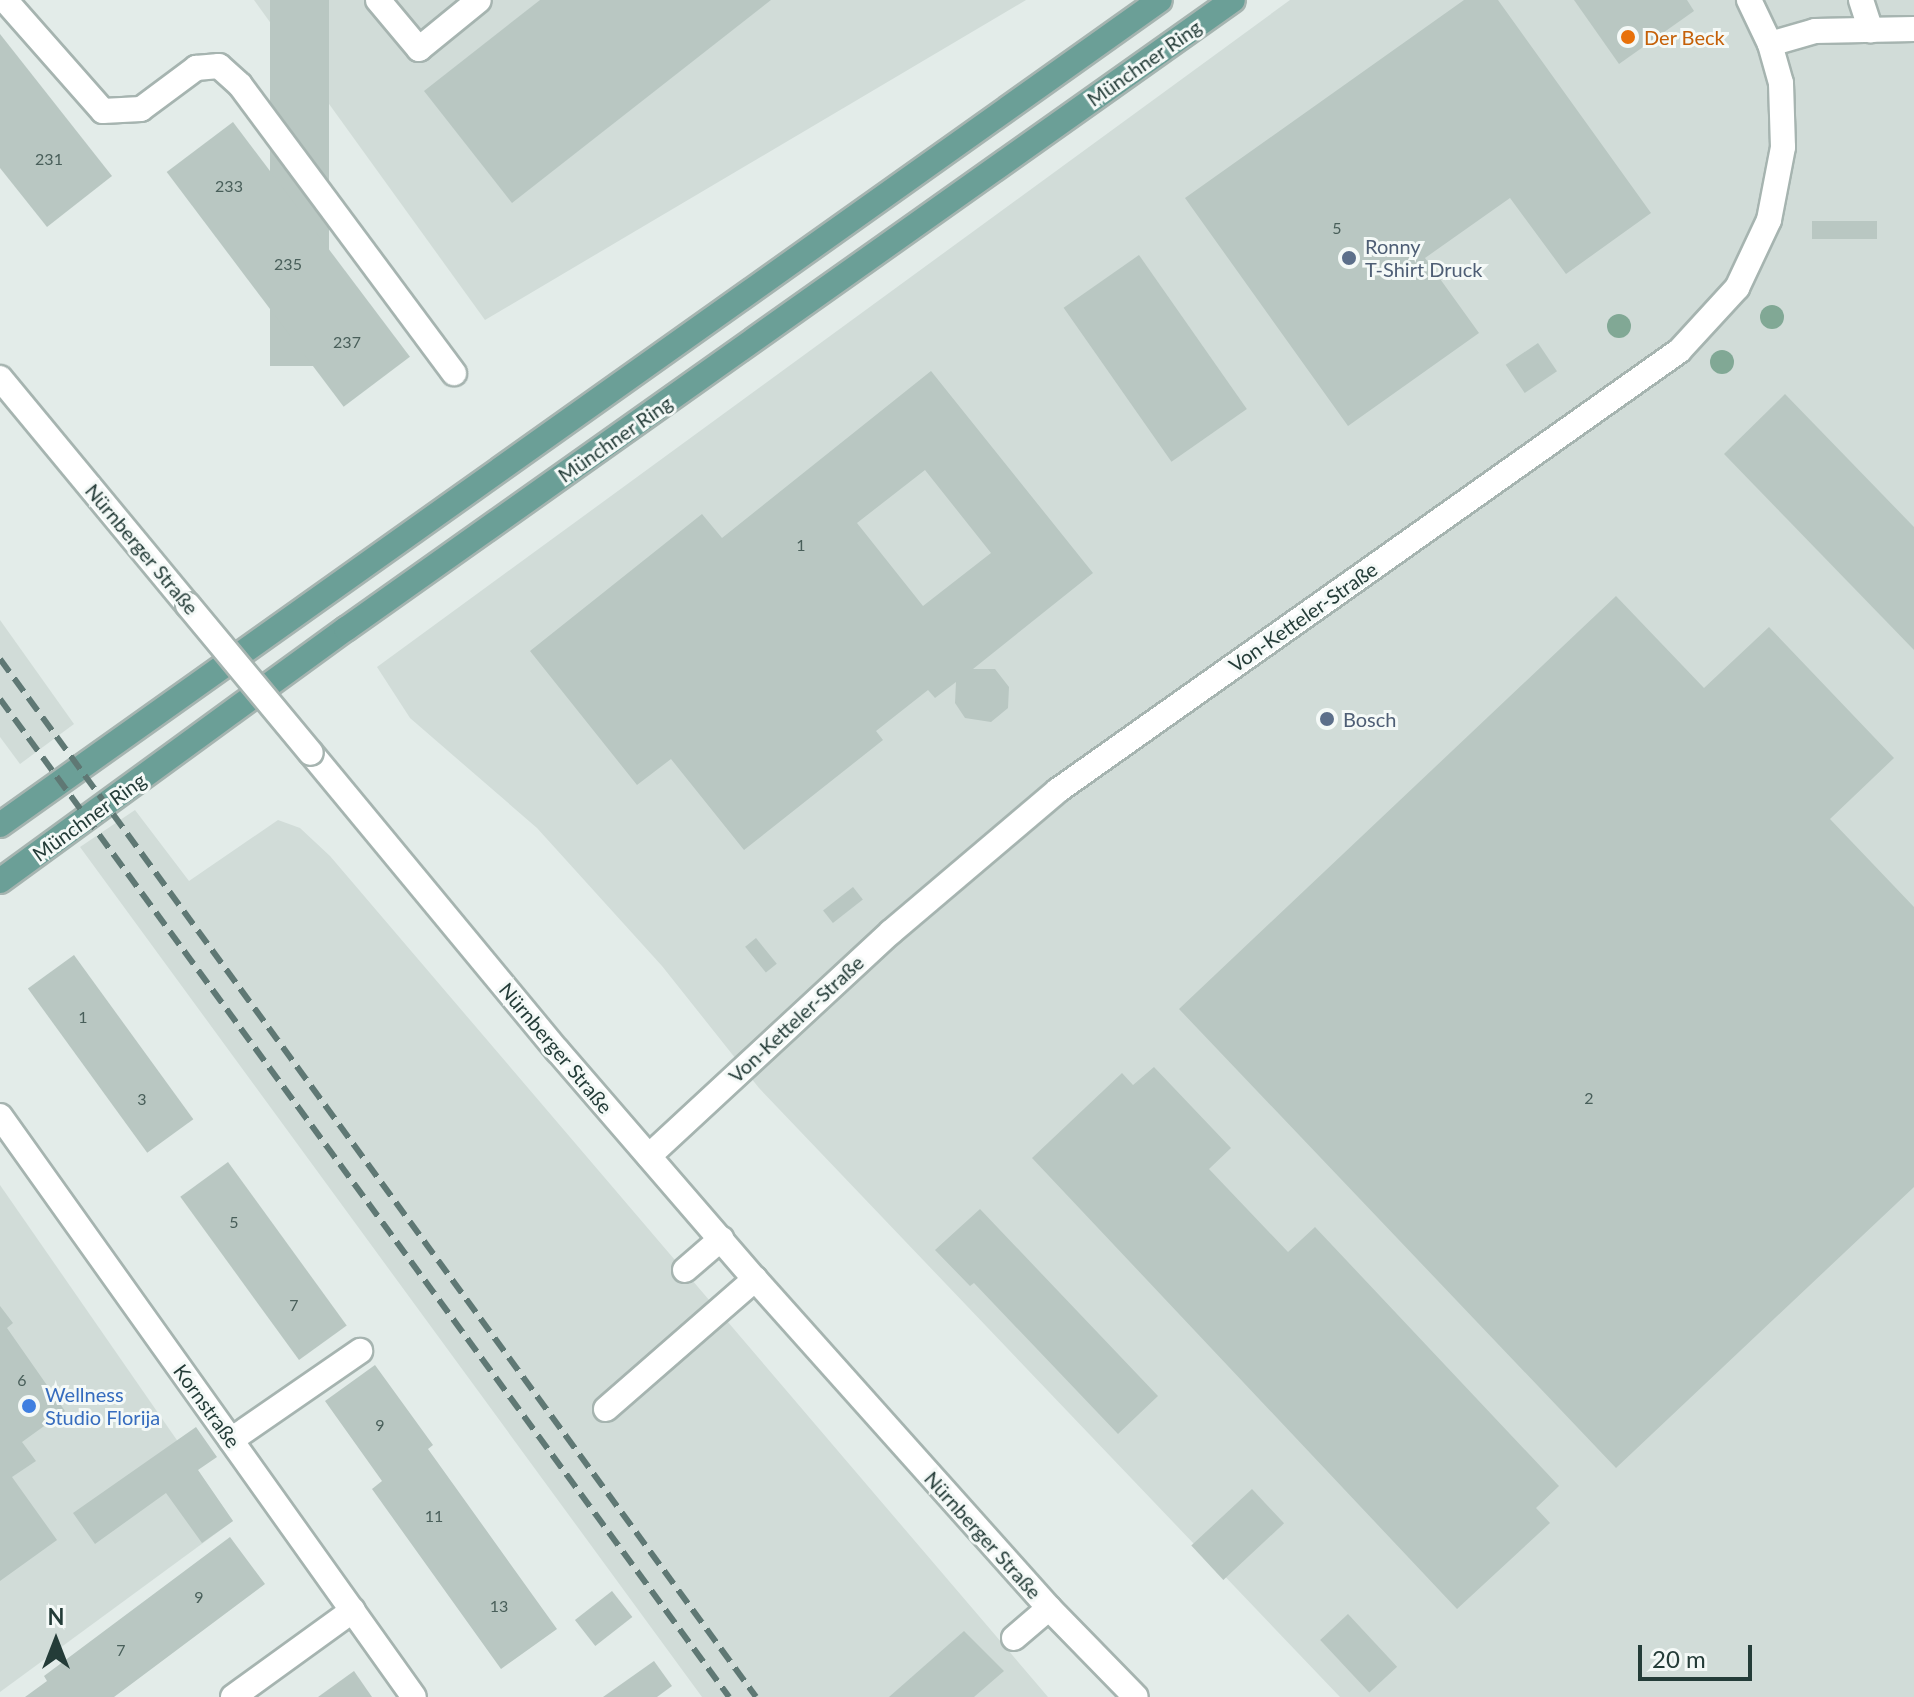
<!DOCTYPE html>
<html>
<head>
<meta charset="utf-8">
<style>
  body { margin:0 }
  #map { position:relative; width:1914px; height:1697px; overflow:hidden; background:#e3ece9; font-family:Lato,sans-serif }
  div>[style] { position:absolute }
  [style*='--x'] { left:calc(var(--x)*1px); top:calc(var(--y)*1px); width:calc(var(--w)*1px); rotate:calc(var(--a)*1deg) }
  .built>* { inset:0; background:#d1dcd8 }
  .building>* { inset:0; background:#b9c7c2; transform-origin:0 0 }
  .roads { filter:drop-shadow(2px 0 #a6b4b0) drop-shadow(-2px 0 #a6b4b0) drop-shadow(0 2px #a6b4b0) drop-shadow(0 -2px #a6b4b0) }
  .minor>* { height:24px; margin:-12px; padding:0 12px; transform-origin:12px; border-radius:12px; background:#fff }
  .major>* { height:24px; margin:-12px; padding:0 12px; transform-origin:12px; border-radius:12px; background:#6b9f97 }
  .rail>* { height:6px; margin-top:-3px; transform-origin:0; background:repeating-linear-gradient(90deg,#5f7874 0 16px,transparent 0 24px) }
  .bridges { filter:drop-shadow(2px 0 #a6b4b0) drop-shadow(-2px 0 #a6b4b0) drop-shadow(0 2px #a6b4b0) drop-shadow(0 -2px #a6b4b0) }
  .minor-bridge>* { height:24px; margin:-12px; padding:0 12px; transform-origin:12px; border-radius:12px; background:#fff }
  .trees>* { width:24px; height:24px; margin:-12px; border-radius:50%; background:#81a895 }
  .dots>* { width:22px; height:22px; translate:-50% -50%; box-sizing:border-box; border:4px solid #f4f9f7; border-radius:50% }
  span { translate:-50% -50%; white-space:nowrap; text-align:center; line-height:1.15; -webkit-text-stroke:6px #f4f9f7; paint-order:stroke }
  .number-label { font-size:16px; color:#495f5a }
  .number-label span { -webkit-text-stroke-width:0 }
  .food-label { font-size:20px; color:#c56008 }
  .left { translate:0 -50%; text-align:left }
  .street-label { font-size:20px; color:#243c38 }
  .service-label { font-size:20px; color:#4e5e75 }
  .shop-label { font-size:20px; color:#366cbe }
  .north { position:absolute; left:16px; top:1601px; width:80px; height:80px; -webkit-text-stroke:6px #f4f9f7; paint-order:stroke; rotate:0deg; font-size:22px; font-weight:700; line-height:32px; text-align:center; color:#243c38 }
  .north::after { content:''; display:block; margin:auto; width:28px; height:36px; background:#243c38; clip-path:polygon(50% 0,100% 100%,50% 72%,0 100%) }
  .scale { position:absolute; left:1638px; top:1645px; width:114px; height:36px; box-sizing:border-box; border:4px solid #243c38; border-top:0; padding-left:10px; font-size:24px; line-height:28px; white-space:nowrap; color:#243c38; -webkit-text-stroke:6px #f4f9f7; paint-order:stroke }
</style>
</head>
<body>
<div id="map">
  <div class="built">
    <i style="clip-path:polygon(254px 0,1026px 0,485px 320px)"></i>
    <i style="clip-path:polygon(1290px 0,1914px 0,1914px 1697px,1340px 1697px,759px 1088px,662px 966px,537px 828px,410px 718px,377px 667px)"></i>
    <i style="clip-path:polygon(0 620px,74px 724px,20px 764px,0 737px)"></i>
    <i style="clip-path:polygon(135px 810px,189px 881px,278px 820px,300px 828px,330px 856px,1048px 1697px,702px 1697px,80px 847px)"></i>
    <i style="clip-path:polygon(0 1185px,233px 1521px,0 1692px)"></i>
  </div>
  <div class="building">
    <i style="left:270px;top:0;width:59px;height:366px"></i>
    <i style="clip-path:polygon(540px 0,771px 0,512px 203px,424px 91px)"></i>
    <i style="clip-path:polygon(1464px 0,1498px 0,1651px 213px,1566px 274px,1510px 198px,1425px 258px,1479px 333px,1348px 426px,1185px 198px)"></i>
    <i style="clip-path:polygon(1574px 0,1687px 0,1694px 11px,1619px 64px)"></i>
    <i style="clip-path:polygon(0 34px,112px 176px,47px 227px,0 168px)"></i>
    <i style="left:233px;top:122px;width:294px;height:83px;rotate:53deg"></i>
    <i style="left:1877px;top:221px;width:18px;height:65px;rotate:90deg"></i>
    <i style="left:1139px;top:255px;width:188px;height:92px;rotate:55deg"></i>
    <i style="left:1538px;top:343px;width:34px;height:39px;rotate:56deg"></i>
    <i style="clip-path:polygon(evenodd,931px 371px,1093px 573px,973px 669px,995px 669px,1009px 687px,1008px 708px,991px 722px,965px 718px,955px 703px,956px 682px,935px 698px,928px 690px,876px 731px,883px 740px,744px 850px,671px 759px,637px 785px,530px 651px,702px 514px,722px 538px,931px 371px,925px 470px,991px 553px,923px 606px,857px 523px,925px 470px)"></i>
    <i style="clip-path:polygon(1785px 394px,1914px 527px,1914px 650px,1724px 454px)"></i>
    <i style="clip-path:polygon(1616px 596px,1704px 688px,1769px 627px,1894px 758px,1830px 819px,1914px 907px,1914px 1187px,1616px 1468px,1179px 1009px)"></i>
    <i style="left:853px;top:887px;width:16px;height:38px;rotate:52deg"></i>
    <i style="left:756px;top:938px;width:33px;height:14px;rotate:51deg"></i>
    <i style="left:74px;top:955px;width:203px;height:57px;rotate:54deg"></i>
    <i style="clip-path:polygon(1154px 1067px,1231px 1148px,1209px 1169px,1288px 1252px,1315px 1227px,1559px 1486px,1536px 1508px,1550px 1523px,1457px 1609px,1032px 1158px,1122px 1073px,1133px 1085px)"></i>
    <i style="left:228px;top:1162px;width:202px;height:59px;rotate:54deg"></i>
    <i style="clip-path:polygon(980px 1209px,1158px 1396px,1118px 1434px,974px 1283px,970px 1286px,935px 1250px)"></i>
    <i style="clip-path:polygon(0 1306px,13px 1323px,7px 1328px,65px 1411px,22px 1442px,36px 1461px,12px 1477px,57px 1540px,0 1581px)"></i>
    <i style="clip-path:polygon(375px 1365px,433px 1445px,428px 1449px,557px 1629px,501px 1669px,372px 1489px,382px 1481px,325px 1401px)"></i>
    <i style="clip-path:polygon(196px 1427px,217px 1457px,198px 1470px,233px 1521px,202px 1543px,166px 1493px,95px 1544px,73px 1513px)"></i>
    <i style="left:1252px;top:1489px;width:47px;height:83px;rotate:47deg"></i>
    <i style="clip-path:polygon(230px 1537px,265px 1584px,114px 1697px,25px 1697px,47px 1681px,44px 1676px)"></i>
    <i style="left:612px;top:1591px;width:33px;height:47px;rotate:52deg"></i>
    <i style="left:1348px;top:1614px;width:72px;height:38px;rotate:47deg"></i>
    <i style="clip-path:polygon(964px 1631px,1004px 1671px,974px 1697px,889px 1697px)"></i>
    <i style="clip-path:polygon(654px 1661px,672px 1686px,657px 1697px,603px 1697px)"></i>
    <i style="clip-path:polygon(354px 1671px,372px 1697px,318px 1697px)"></i>
  </div>
  <div class="roads">
    <div class="minor">
      <i style="--x:5;--y:0;--w:148;--a:48.6"></i>
      <i style="--x:103;--y:111;--w:38;--a:-3"></i>
      <i style="--x:141;--y:109;--w:69;--a:-36.7"></i>
      <i style="--x:196;--y:68;--w:23;--a:-5"></i>
      <i style="--x:219;--y:66;--w:28;--a:42"></i>
      <i style="--x:240;--y:85;--w:359;--a:53.4"></i>
      <i style="--x:378;--y:0;--w:64;--a:50.1"></i>
      <i style="--x:419;--y:49;--w:77;--a:-39.2"></i>
      <i style="--x:1861;--y:0;--w:32;--a:72"></i>
      <i style="--x:1770;--y:44;--w:47;--a:-16.1"></i>
      <i style="--x:1815;--y:31;--w:99;--a:-1.2"></i>
      <i style="--x:0;--y:378;--w:295;--a:50.4"></i>
      <i style="--x:311;--y:753;--w:386;--a:50.4"></i>
      <i style="--x:557;--y:1050;--w:303;--a:49.2"></i>
      <i style="--x:755;--y:1279;--w:441;--a:48.2"></i>
      <i style="--x:1049;--y:1608;--w:124;--a:45.7"></i>
      <i style="--x:0;--y:1116;--w:713;--a:54.53"></i>
      <i style="--x:649;--y:1156;--w:330;--a:-42.8"></i>
      <i style="--x:891;--y:932;--w:218;--a:-40.3"></i>
      <i style="--x:1057;--y:791;--w:762;--a:-35.28"></i>
      <i style="--x:1679;--y:351;--w:86;--a:-47.4"></i>
      <i style="--x:1737;--y:288;--w:75;--a:-64.8"></i>
      <i style="--x:1769;--y:220;--w:74;--a:-79.1"></i>
      <i style="--x:1783;--y:147;--w:64;--a:-91.8"></i>
      <i style="--x:1781;--y:83;--w:41;--a:-105.8"></i>
      <i style="--x:1770;--y:44;--w:49;--a:-115.5"></i>
      <i style="--x:685;--y:1270;--w:48;--a:-40.7"></i>
      <i style="--x:606;--y:1409;--w:198;--a:-41.1"></i>
      <i style="--x:231;--y:1440;--w:157;--a:-34.6"></i>
      <i style="--x:1014;--y:1638;--w:46;--a:-40.6"></i>
      <i style="--x:233;--y:1697;--w:148;--a:-35.9"></i>
    </div>
    <div class="major">
      <i style="--x:0;--y:825;--w:1423;--a:-35.42"></i>
      <i style="--x:0;--y:881;--w:428;--a:-36.1"></i>
      <i style="--x:346;--y:629;--w:1087;--a:-35.34"></i>
    </div>
  </div>
  <div class="rail">
    <i style="--x:0;--y:659;--w:1284;--a:53.93"></i>
    <i style="--x:0;--y:699;--w:1236;--a:53.85"></i>
  </div>
  <div class="bridges">
    <div class="minor-bridge">
      <i style="--x:188;--y:605;--w:192;--a:50.3"></i>
    </div>
  </div>
  <div class="trees">
    <i style="left:1772px;top:317px"></i>
    <i style="left:1619px;top:326px"></i>
    <i style="left:1722px;top:362px"></i>
  </div>
  <div class="dots">
    <i style="left:1628px;top:37px;background:#e8710a"></i>
    <i style="left:1349px;top:258px;background:#5c6f8a"></i>
    <i style="left:1327px;top:719px;background:#5c6f8a"></i>
    <i style="left:29px;top:1406px;background:#3f7fe0"></i>
  </div>
  <div class="number-label">
    <span style="left:49px;top:159px">231</span>
    <span style="left:229px;top:186px">233</span>
    <span style="left:1337px;top:228px">5</span>
    <span style="left:288px;top:264px">235</span>
    <span style="left:347px;top:342px">237</span>
    <span style="left:801px;top:545px">1</span>
    <span style="left:83px;top:1017px">1</span>
    <span style="left:1589px;top:1098px">2</span>
    <span style="left:142px;top:1099px">3</span>
    <span style="left:234px;top:1222px">5</span>
    <span style="left:294px;top:1305px">7</span>
    <span style="left:22px;top:1380px">6</span>
    <span style="left:380px;top:1425px">9</span>
    <span style="left:434px;top:1516px">11</span>
    <span style="left:199px;top:1597px">9</span>
    <span style="left:499px;top:1606px">13</span>
    <span style="left:121px;top:1650px">7</span>
  </div>
  <div class="food-label">
    <span class="left" style="left:1644px;top:37px">Der Beck</span>
  </div>
  <div class="street-label">
    <span style="left:1144px;top:63px;rotate:-35deg">Münchner Ring</span>
    <span style="left:615px;top:439px;rotate:-35deg">Münchner Ring</span>
    <span style="left:142px;top:549px;rotate:50deg">Nürnberger Straße</span>
    <span style="left:1303px;top:617px;rotate:-35deg">Von-Ketteler-Straße</span>
    <span style="left:89px;top:817px;rotate:-36deg">Münchner Ring</span>
    <span style="left:796px;top:1019px;rotate:-43deg">Von-Ketteler-Straße</span>
    <span style="left:556px;top:1048px;rotate:50deg">Nürnberger Straße</span>
    <span style="left:207px;top:1406px;rotate:54deg">Kornstraße</span>
    <span style="left:983px;top:1535px;rotate:48deg">Nürnberger Straße</span>
  </div>
  <div class="service-label">
    <span class="left" style="left:1365px;top:258px">Ronny<br>T-Shirt Druck</span>
    <span class="left" style="left:1343px;top:719px">Bosch</span>
  </div>
  <div class="shop-label">
    <span class="left" style="left:45px;top:1406px">Wellness<br>Studio Florija</span>
  </div>
  <div class="north">N</div>
  <div class="scale">20 m</div>
</div>
</body>
</html>
